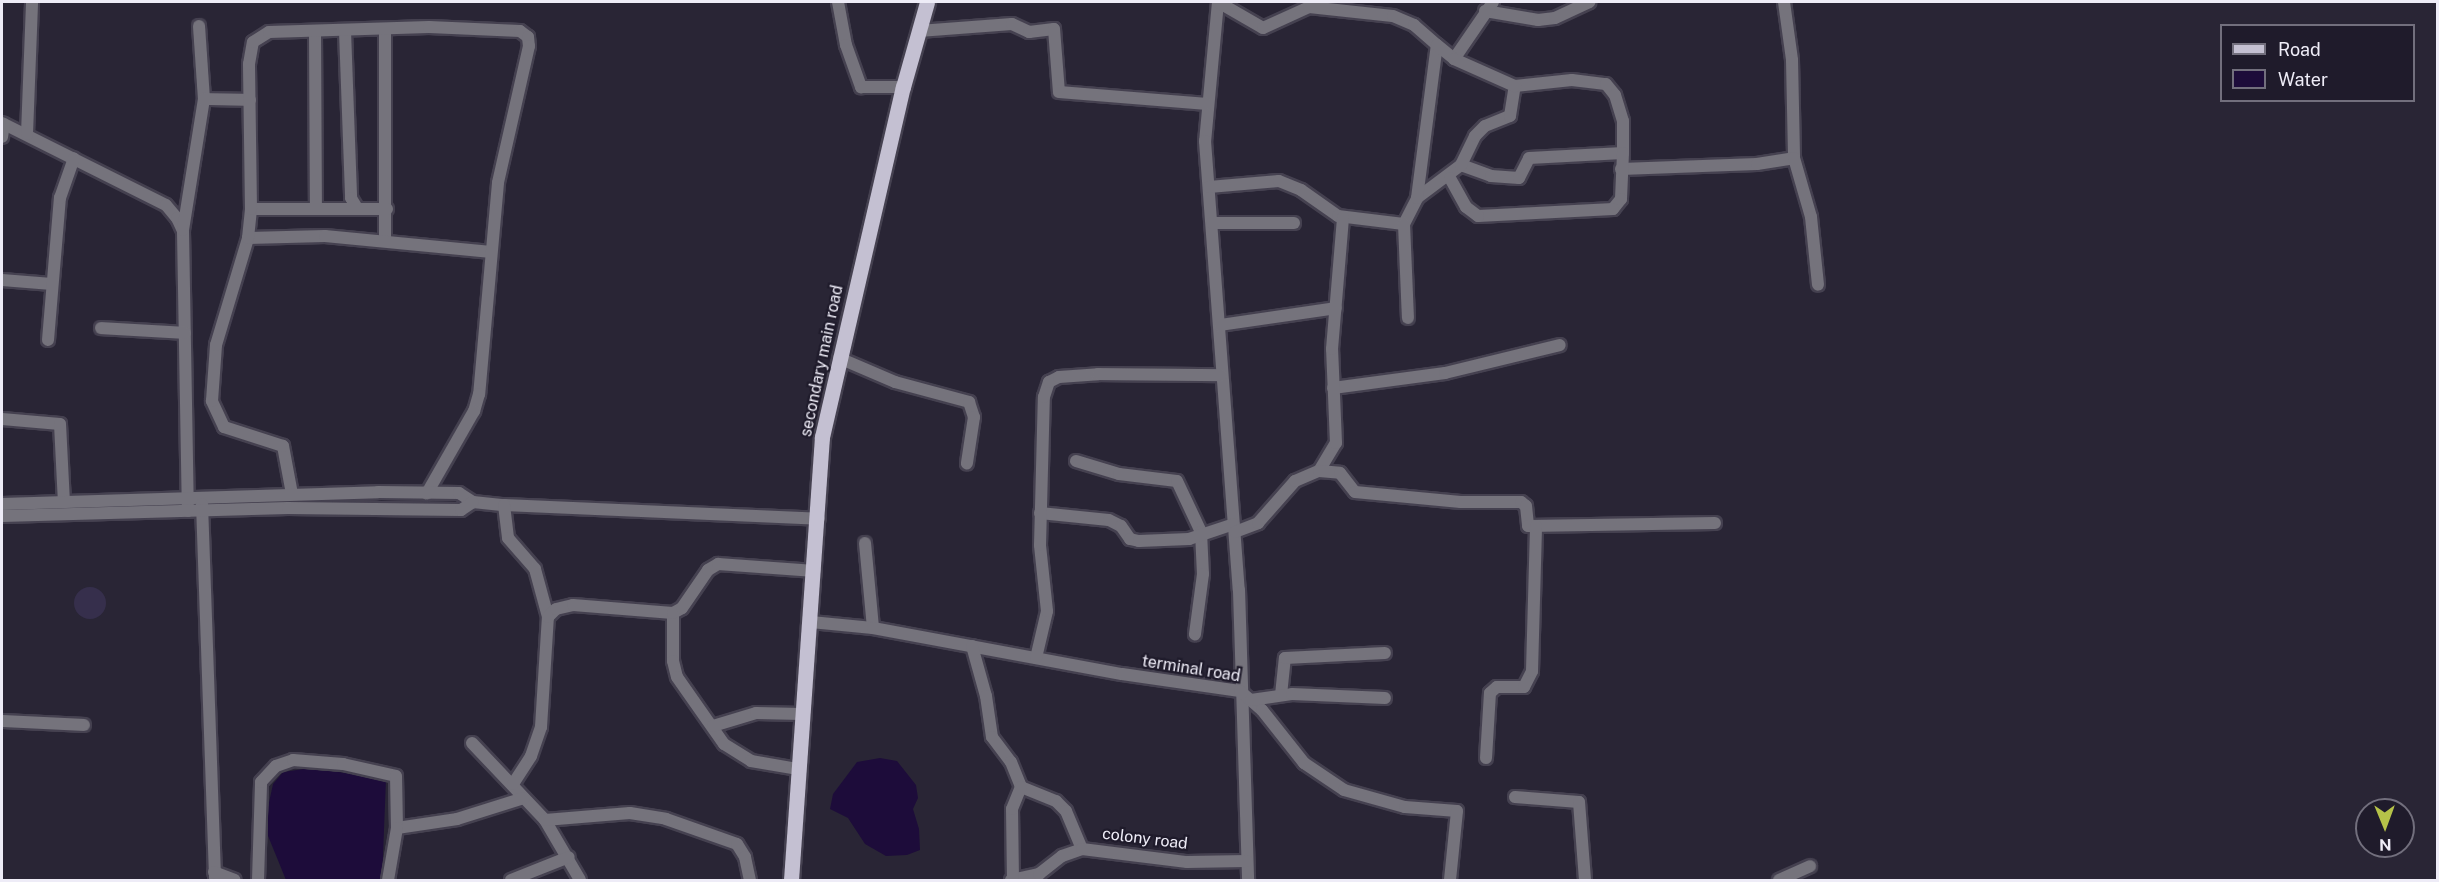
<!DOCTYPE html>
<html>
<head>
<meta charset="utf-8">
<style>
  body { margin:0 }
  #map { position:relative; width:2439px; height:882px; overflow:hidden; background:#292535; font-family:"Public Sans",sans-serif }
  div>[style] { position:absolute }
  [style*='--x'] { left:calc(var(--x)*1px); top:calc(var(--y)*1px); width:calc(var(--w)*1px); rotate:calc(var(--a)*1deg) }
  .green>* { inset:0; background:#362f4c }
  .round { border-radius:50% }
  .water>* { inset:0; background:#1d0c3a }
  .roads { filter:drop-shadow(2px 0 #454150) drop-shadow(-2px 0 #454150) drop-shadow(0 2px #454150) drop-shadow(0 -2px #454150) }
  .minor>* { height:12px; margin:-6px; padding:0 6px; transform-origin:6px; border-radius:6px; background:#75737c }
  .major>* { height:15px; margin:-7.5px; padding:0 7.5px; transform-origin:7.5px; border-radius:7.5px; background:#c4c0d2 }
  span { translate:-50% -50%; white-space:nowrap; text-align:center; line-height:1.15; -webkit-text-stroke:4.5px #1f1b2b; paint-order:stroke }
  .street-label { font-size:16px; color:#eeecf7 }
  .frame { position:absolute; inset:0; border:3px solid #eeecf7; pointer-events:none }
  .legend { position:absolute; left:2220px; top:24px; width:195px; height:78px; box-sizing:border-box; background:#1f1b2b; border:2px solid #726f7d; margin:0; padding:8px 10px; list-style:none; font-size:18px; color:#eeecf7 }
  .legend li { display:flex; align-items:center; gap:12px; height:30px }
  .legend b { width:30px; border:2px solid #726f7d }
  .north { position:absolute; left:2355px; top:798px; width:60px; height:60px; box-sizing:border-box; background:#1f1b2b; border:2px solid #726f7d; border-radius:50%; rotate:179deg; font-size:16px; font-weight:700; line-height:24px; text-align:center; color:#eeecf7 }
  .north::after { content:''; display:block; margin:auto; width:21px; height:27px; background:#b5c249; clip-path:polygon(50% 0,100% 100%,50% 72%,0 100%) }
</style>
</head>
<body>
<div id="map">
  <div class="green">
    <i class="round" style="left:74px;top:587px;width:32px;height:32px"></i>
  </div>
  <div class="water">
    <i style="clip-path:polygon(880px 758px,897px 761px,916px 785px,918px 798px,913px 809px,919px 829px,920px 850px,907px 855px,886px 856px,865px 844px,848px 818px,830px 809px,833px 794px,857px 762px)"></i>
    <i style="clip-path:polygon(311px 768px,386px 779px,382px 880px,286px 880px,264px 826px,273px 784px,283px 772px)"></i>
  </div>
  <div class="roads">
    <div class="minor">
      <i style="--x:838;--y:2;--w:44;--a:79.5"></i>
      <i style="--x:846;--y:45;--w:45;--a:70.3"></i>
      <i style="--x:861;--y:87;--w:42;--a:0"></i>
      <i style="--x:1218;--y:2;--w:140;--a:95.3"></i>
      <i style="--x:1205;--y:141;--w:450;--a:85.7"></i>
      <i style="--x:1239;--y:590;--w:290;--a:88.2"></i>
      <i style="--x:1218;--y:2;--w:52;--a:30"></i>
      <i style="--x:1263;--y:28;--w:51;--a:-24.5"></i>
      <i style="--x:1309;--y:7;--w:84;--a:6.1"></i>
      <i style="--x:1393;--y:16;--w:23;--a:23"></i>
      <i style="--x:1414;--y:25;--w:30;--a:41"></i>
      <i style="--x:1784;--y:2;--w:59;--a:82.1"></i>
      <i style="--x:1792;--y:60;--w:98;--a:88.8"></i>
      <i style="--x:1485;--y:11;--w:54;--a:9.6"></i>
      <i style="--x:1538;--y:20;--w:17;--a:-7"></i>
      <i style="--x:1555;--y:18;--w:38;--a:-25"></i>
      <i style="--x:199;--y:26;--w:73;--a:86.1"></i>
      <i style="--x:385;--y:30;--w:211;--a:90"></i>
      <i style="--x:315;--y:31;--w:177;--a:89.7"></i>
      <i style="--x:345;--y:31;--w:167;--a:87.9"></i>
      <i style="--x:351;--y:198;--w:12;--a:59"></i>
      <i style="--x:919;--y:31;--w:93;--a:-4.3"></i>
      <i style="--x:1012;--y:24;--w:19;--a:25"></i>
      <i style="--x:1029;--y:32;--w:25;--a:-7"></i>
      <i style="--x:1054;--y:29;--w:63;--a:85.5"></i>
      <i style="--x:1059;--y:92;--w:149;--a:4.6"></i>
      <i style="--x:1454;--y:59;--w:69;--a:-55.6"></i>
      <i style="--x:2;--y:123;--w:183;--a:26.6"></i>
      <i style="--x:166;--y:205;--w:17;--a:50"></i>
      <i style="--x:177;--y:218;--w:14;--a:65"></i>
      <i style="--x:183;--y:231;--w:280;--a:89"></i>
      <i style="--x:27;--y:134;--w:132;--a:-87.8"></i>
      <i style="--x:2;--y:137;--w:13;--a:-81"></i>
      <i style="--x:1461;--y:165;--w:32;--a:20"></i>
      <i style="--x:1491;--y:176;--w:28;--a:4"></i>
      <i style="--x:1519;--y:178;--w:22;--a:-63"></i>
      <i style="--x:1529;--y:158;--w:94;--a:-3"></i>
      <i style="--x:1621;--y:169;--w:136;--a:-2.1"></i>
      <i style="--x:1757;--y:164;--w:37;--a:-9"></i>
      <i style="--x:1794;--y:158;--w:61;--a:73.9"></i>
      <i style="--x:1811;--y:217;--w:68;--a:84.1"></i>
      <i style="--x:1209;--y:187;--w:70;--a:-4.9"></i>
      <i style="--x:1279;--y:181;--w:24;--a:22"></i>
      <i style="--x:1301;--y:190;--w:45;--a:35.1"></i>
      <i style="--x:1338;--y:216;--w:66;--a:6.9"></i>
      <i style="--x:1404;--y:224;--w:29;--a:-63"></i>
      <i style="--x:1417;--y:198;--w:55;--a:-36.9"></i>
      <i style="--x:1461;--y:165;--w:32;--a:-64"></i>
      <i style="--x:1475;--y:136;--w:14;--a:-45"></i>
      <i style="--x:1485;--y:126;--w:27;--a:-22"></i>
      <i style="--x:1510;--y:116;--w:30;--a:-81"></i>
      <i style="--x:1515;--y:86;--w:57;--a:-6"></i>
      <i style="--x:1572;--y:80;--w:34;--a:7"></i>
      <i style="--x:1606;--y:84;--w:14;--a:51"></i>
      <i style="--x:1615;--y:95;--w:27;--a:73"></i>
      <i style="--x:1623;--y:121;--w:32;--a:90"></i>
      <i style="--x:1623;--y:153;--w:46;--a:92.5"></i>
      <i style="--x:1621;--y:199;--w:13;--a:129"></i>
      <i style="--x:1613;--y:209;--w:135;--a:177"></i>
      <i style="--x:1478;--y:216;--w:15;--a:-143"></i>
      <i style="--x:1466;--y:207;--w:33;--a:-119"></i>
      <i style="--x:1417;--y:198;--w:154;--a:-82.6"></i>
      <i style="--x:1437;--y:45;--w:22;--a:39"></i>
      <i style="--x:1454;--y:59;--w:67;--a:23.9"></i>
      <i style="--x:251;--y:209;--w:136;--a:0"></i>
      <i style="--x:1212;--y:223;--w:82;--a:0"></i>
      <i style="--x:1404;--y:224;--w:94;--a:87.6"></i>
      <i style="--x:183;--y:230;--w:133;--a:-80.9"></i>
      <i style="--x:204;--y:99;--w:46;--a:1.2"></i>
      <i style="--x:248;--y:238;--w:77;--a:-1.5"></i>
      <i style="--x:325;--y:236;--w:167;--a:5.5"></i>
      <i style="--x:2;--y:280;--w:50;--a:4.6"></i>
      <i style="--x:1220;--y:325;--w:117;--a:-8.3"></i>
      <i style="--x:101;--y:328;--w:84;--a:3.4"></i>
      <i style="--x:48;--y:340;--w:143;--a:-85.2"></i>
      <i style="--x:60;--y:198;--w:42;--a:-70.7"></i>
      <i style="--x:839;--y:358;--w:61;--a:23.2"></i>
      <i style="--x:895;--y:382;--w:77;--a:15.1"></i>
      <i style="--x:969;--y:402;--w:16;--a:72"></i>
      <i style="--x:974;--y:417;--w:47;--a:98.7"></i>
      <i style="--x:1333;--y:388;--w:113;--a:-7.6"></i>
      <i style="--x:1445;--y:373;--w:118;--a:-13.7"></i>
      <i style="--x:2;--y:419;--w:58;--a:4.9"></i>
      <i style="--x:60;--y:424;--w:78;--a:87.1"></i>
      <i style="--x:1076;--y:461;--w:45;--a:16.8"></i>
      <i style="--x:1119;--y:474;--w:58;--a:6.9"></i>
      <i style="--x:1177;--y:481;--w:56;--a:64.8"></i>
      <i style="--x:1201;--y:532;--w:42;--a:87.3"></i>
      <i style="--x:1203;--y:574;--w:61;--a:97.6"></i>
      <i style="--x:1319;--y:471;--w:33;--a:-59"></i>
      <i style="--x:1336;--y:443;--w:94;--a:-92.4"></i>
      <i style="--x:1332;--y:349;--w:132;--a:-85.2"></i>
      <i style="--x:292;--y:494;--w:49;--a:-100.6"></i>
      <i style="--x:283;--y:446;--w:62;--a:-162.1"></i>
      <i style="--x:224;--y:427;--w:29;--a:-115"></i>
      <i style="--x:212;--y:401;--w:56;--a:-85.9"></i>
      <i style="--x:216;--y:345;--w:112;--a:-73.3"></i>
      <i style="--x:248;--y:238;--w:29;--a:-84"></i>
      <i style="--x:251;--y:209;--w:145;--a:-90.8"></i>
      <i style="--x:249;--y:64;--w:22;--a:-80"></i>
      <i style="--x:253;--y:42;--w:19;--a:-32"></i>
      <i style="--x:269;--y:32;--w:160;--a:-1.8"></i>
      <i style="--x:429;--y:27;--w:91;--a:2.5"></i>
      <i style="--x:520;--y:31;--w:10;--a:37"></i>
      <i style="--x:528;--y:37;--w:9;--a:84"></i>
      <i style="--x:529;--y:46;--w:140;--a:102.8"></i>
      <i style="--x:498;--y:183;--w:212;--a:95.1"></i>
      <i style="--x:479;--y:394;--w:18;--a:106"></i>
      <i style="--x:474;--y:411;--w:95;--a:119.8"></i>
      <i style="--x:2;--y:504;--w:376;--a:-1.8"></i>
      <i style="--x:378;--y:492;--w:81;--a:0.7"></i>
      <i style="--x:459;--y:493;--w:17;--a:33"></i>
      <i style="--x:473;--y:502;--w:31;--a:6"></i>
      <i style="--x:504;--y:505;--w:315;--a:2.5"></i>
      <i style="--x:202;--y:504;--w:376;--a:88"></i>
      <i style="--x:504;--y:505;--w:33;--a:83"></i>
      <i style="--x:508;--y:538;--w:41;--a:48.9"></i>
      <i style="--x:535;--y:569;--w:50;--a:74.8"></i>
      <i style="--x:1040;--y:513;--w:69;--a:5.8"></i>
      <i style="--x:1109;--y:520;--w:13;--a:27"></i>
      <i style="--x:1121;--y:526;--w:16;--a:55"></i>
      <i style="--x:1130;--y:539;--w:9;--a:13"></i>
      <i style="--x:1139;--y:541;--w:50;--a:-2.3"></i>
      <i style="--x:1189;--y:539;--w:47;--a:-18.4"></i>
      <i style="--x:2;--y:516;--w:286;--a:-1.6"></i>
      <i style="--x:288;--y:508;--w:173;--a:0.7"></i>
      <i style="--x:461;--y:510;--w:14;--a:-34"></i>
      <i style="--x:1235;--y:532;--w:25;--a:-21"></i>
      <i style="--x:1258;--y:523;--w:56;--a:-48.6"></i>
      <i style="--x:1295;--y:481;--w:26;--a:-23"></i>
      <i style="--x:1319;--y:471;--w:21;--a:5"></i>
      <i style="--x:1340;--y:473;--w:24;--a:52"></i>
      <i style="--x:1355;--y:492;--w:106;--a:5.4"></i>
      <i style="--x:1461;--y:502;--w:60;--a:0"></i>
      <i style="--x:1521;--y:502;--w:6;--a:39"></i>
      <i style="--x:1526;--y:506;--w:20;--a:84"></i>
      <i style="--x:1528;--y:526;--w:187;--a:-0.9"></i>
      <i style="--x:865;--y:543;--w:85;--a:84.6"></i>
      <i style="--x:673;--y:613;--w:48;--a:90"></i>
      <i style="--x:673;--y:661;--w:16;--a:76"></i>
      <i style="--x:677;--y:677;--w:82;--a:55"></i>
      <i style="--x:724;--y:744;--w:32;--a:32"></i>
      <i style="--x:751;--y:761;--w:48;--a:9.7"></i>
      <i style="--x:811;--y:622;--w:62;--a:5.5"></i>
      <i style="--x:873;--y:628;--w:253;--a:10.5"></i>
      <i style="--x:1122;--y:674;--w:119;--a:8.2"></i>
      <i style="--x:1240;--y:691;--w:29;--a:41"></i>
      <i style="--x:1262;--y:710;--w:68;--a:51.6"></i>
      <i style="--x:1304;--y:763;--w:48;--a:34"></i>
      <i style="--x:1344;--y:790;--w:63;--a:15.6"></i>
      <i style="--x:1405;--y:807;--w:52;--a:4.4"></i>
      <i style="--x:1457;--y:811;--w:69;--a:95.8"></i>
      <i style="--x:972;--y:646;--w:52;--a:74.4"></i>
      <i style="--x:986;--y:696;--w:41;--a:81.7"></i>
      <i style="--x:992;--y:737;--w:31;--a:53"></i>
      <i style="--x:1011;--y:762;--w:27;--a:68"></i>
      <i style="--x:1021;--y:787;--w:38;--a:22"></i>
      <i style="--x:1056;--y:801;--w:14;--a:45"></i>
      <i style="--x:1066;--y:811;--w:41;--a:67.2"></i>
      <i style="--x:1036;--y:658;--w:48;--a:-76.8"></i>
      <i style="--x:1047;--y:611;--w:66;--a:-96.1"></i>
      <i style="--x:1040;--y:545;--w:148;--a:-88.5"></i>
      <i style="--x:1044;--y:397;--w:16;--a:-72"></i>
      <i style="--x:1049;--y:382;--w:11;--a:-27"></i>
      <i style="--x:1059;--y:377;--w:39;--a:-4"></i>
      <i style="--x:1098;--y:374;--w:123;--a:0.5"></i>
      <i style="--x:1281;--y:695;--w:37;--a:-84"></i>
      <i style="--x:1285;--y:658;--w:100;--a:-2.9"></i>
      <i style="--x:1251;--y:700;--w:41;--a:-8.3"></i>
      <i style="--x:1292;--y:694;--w:93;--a:2.5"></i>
      <i style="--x:2;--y:721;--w:82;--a:2.8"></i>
      <i style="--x:713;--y:726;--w:45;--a:-16.8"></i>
      <i style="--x:756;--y:713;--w:46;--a:1.2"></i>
      <i style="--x:472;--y:743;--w:106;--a:46.5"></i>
      <i style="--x:545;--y:820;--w:69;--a:59.7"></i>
      <i style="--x:1486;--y:758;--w:65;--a:-86.5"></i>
      <i style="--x:1490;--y:693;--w:9;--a:-41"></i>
      <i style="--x:1497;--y:687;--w:27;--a:0"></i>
      <i style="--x:1524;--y:687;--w:18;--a:-63"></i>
      <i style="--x:1532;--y:671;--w:145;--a:-88.4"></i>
      <i style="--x:513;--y:784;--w:33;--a:-57"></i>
      <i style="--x:531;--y:756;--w:31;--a:-71"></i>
      <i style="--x:541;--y:727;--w:110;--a:-86.4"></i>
      <i style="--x:548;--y:617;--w:11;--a:-45"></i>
      <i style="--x:556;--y:609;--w:17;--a:-13"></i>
      <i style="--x:573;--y:605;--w:100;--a:4.6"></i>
      <i style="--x:673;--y:613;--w:10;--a:-29"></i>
      <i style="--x:682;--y:608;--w:46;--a:-55.6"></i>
      <i style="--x:708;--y:570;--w:12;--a:-31"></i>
      <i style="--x:718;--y:564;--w:97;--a:4.1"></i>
      <i style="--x:1515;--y:797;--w:64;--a:4.5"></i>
      <i style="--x:1579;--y:802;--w:78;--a:85.6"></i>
      <i style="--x:545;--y:820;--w:85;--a:-4.7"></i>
      <i style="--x:630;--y:813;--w:36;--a:9"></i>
      <i style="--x:666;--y:819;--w:75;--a:19.4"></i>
      <i style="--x:737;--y:844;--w:15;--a:58"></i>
      <i style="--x:745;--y:857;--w:24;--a:78"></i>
      <i style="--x:397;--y:828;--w:61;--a:-8.5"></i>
      <i style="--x:457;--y:819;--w:70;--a:-17.4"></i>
      <i style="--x:214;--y:872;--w:22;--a:21"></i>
      <i style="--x:258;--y:880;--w:98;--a:-88.2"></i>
      <i style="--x:261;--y:782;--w:22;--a:-47"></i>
      <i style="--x:276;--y:766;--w:18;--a:-19"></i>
      <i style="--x:293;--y:760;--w:50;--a:4.6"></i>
      <i style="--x:343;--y:764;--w:54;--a:12.8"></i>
      <i style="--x:396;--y:776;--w:52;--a:88.9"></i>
      <i style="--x:397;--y:828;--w:53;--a:99.8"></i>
      <i style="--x:511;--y:880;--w:62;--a:-21.6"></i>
      <i style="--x:1011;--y:880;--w:29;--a:-12"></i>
      <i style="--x:1039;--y:874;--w:29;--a:-38"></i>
      <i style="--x:1062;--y:856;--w:21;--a:-19"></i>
      <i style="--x:1082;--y:849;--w:106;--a:7.1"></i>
      <i style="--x:1187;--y:862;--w:60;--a:-1"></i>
      <i style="--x:1013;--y:880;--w:71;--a:-90.8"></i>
      <i style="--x:1012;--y:809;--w:24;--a:-68"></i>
      <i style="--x:1779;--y:880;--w:34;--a:-24"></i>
    </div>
    <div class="major">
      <i style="--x:791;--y:880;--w:444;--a:-86"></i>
      <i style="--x:822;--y:437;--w:359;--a:-77"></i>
      <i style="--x:903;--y:87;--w:88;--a:-74.2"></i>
    </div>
  </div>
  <div class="street-label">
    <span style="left:822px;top:361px;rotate:-78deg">secondary main road</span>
    <span style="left:1191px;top:669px;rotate:9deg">terminal road</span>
    <span style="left:1145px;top:839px;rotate:7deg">colony road</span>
  </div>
  <div class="frame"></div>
  <ul class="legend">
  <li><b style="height:8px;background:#c4c0d2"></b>Road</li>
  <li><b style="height:16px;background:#1d0c3a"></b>Water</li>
  </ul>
  <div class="north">N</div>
</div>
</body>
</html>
